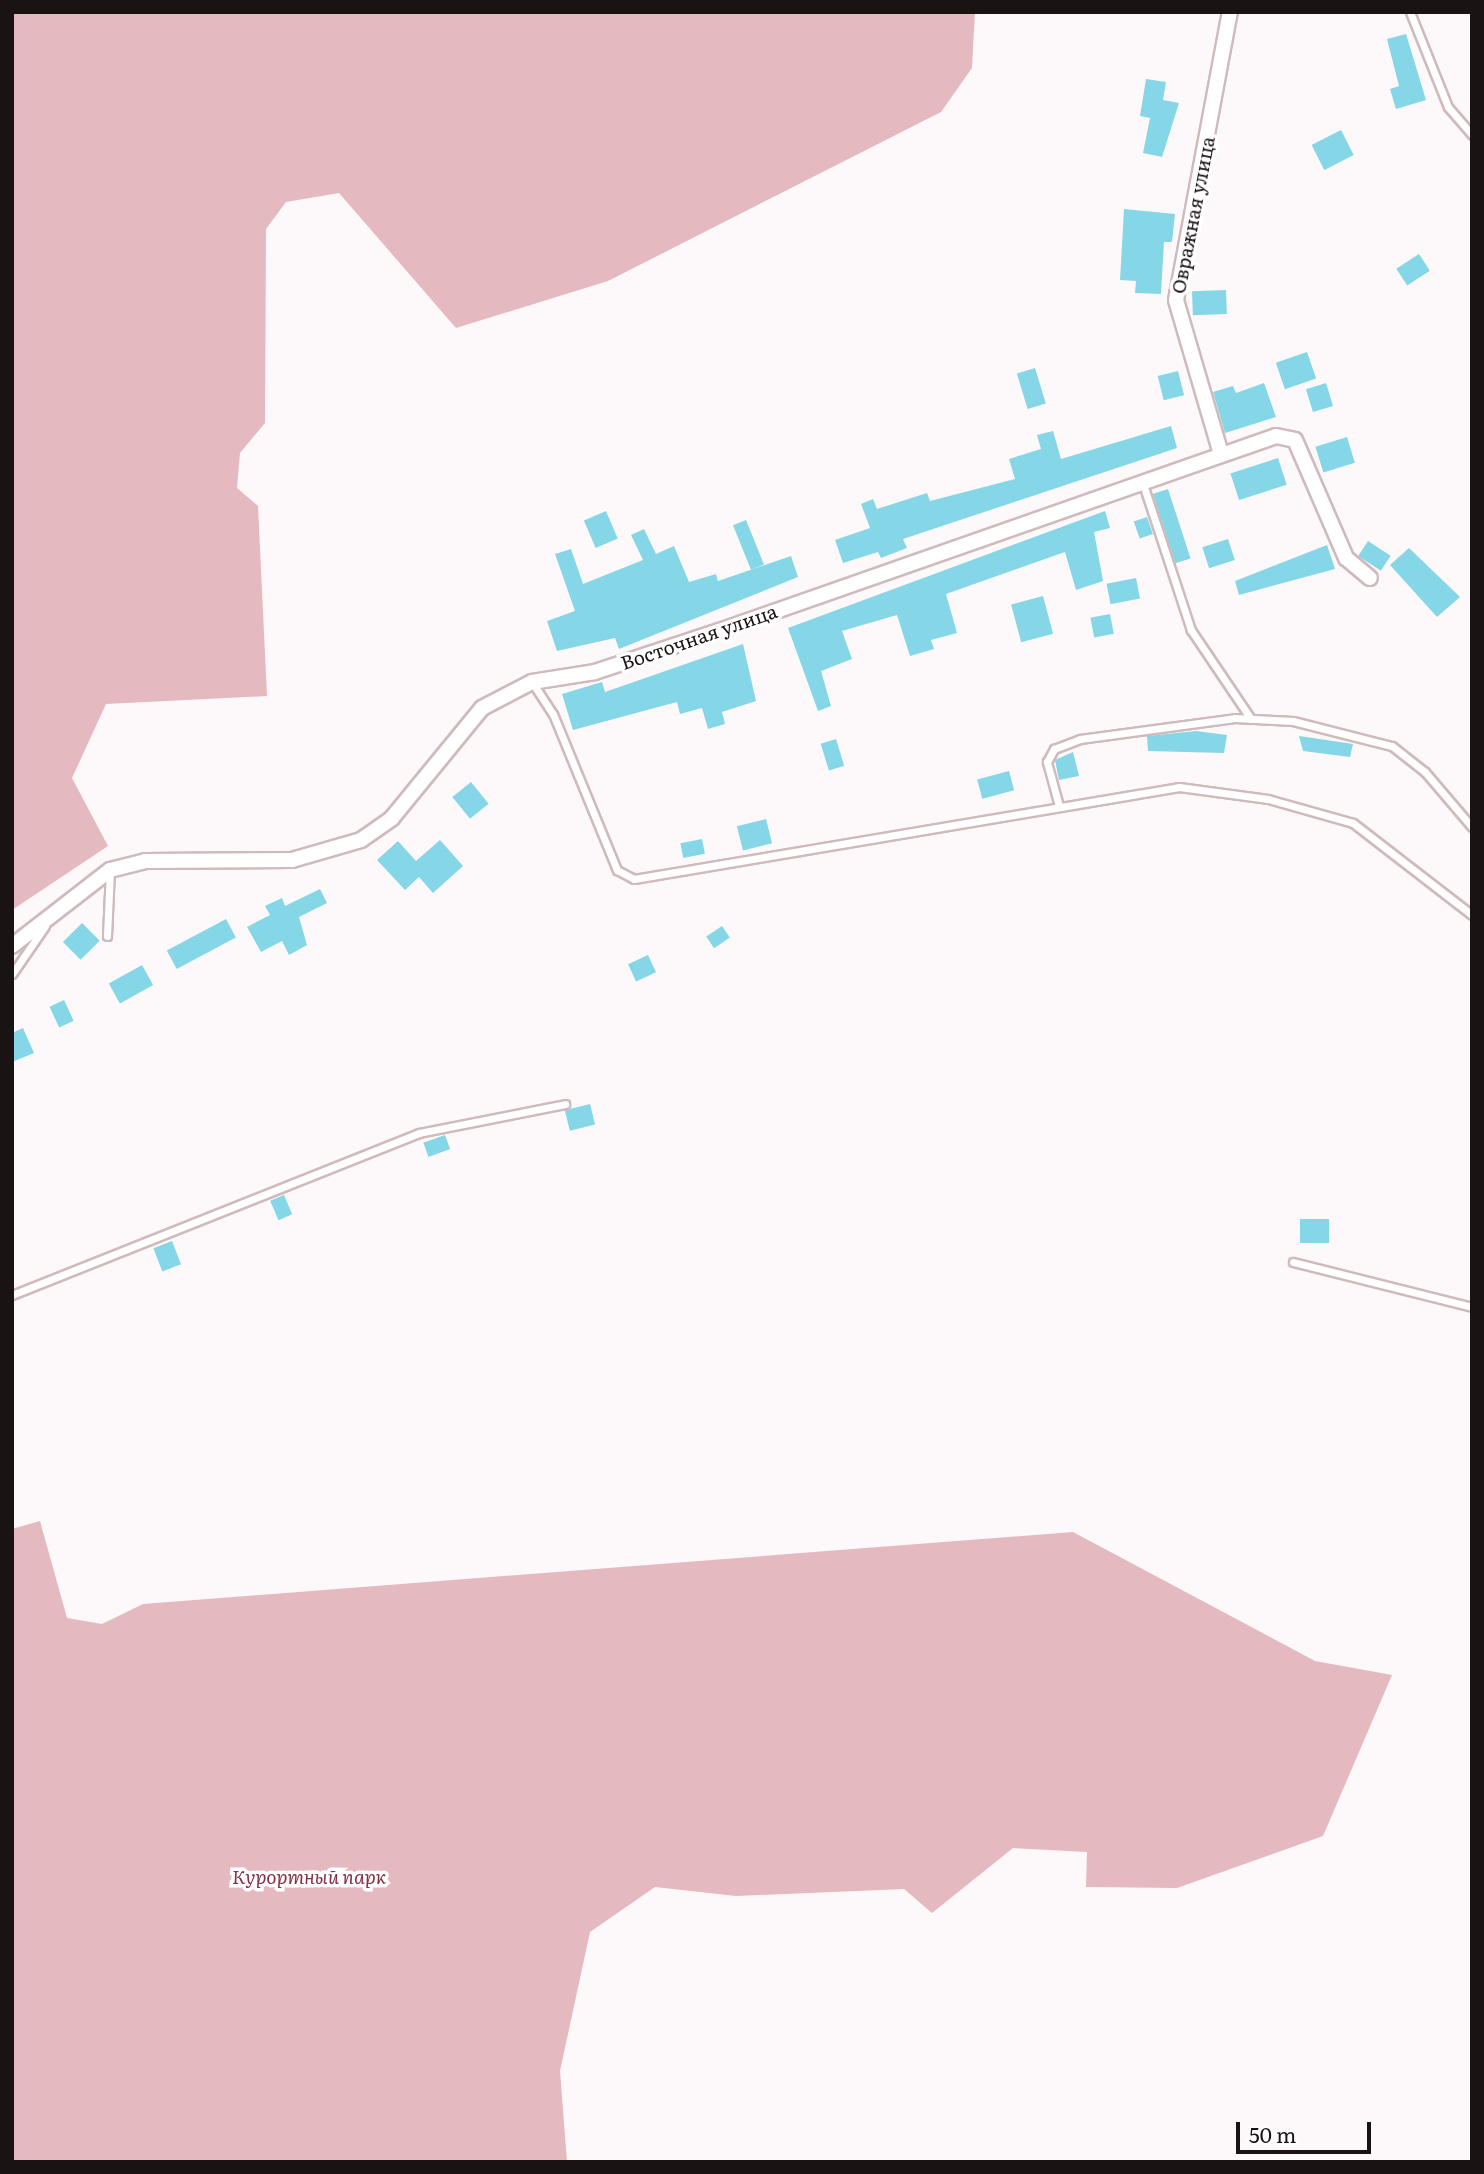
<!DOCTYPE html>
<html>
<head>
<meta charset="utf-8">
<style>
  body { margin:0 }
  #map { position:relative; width:1484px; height:2174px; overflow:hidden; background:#fdf8f9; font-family:Literata,serif }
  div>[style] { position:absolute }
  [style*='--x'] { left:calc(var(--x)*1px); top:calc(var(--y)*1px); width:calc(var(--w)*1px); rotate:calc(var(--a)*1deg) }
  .green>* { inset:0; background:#e4b9bf }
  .building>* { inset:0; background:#85d6e7; transform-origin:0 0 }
  .roads { filter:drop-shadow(2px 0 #cfbabc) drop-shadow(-2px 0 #cfbabc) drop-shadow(0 2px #cfbabc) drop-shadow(0 -2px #cfbabc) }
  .lane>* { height:7px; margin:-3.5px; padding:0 3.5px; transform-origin:3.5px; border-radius:3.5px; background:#fff }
  .street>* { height:14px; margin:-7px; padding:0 7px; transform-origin:7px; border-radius:7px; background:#fff }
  span { translate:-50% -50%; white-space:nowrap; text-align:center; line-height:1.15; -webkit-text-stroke:7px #fff; paint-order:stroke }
  .street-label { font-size:19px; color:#1a1314 }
  .park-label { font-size:19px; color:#833244; font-style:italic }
  .frame { position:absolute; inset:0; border:14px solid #1a1314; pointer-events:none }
  .scale { position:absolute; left:1236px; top:2122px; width:135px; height:32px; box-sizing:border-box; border:4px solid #1a1314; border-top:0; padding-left:9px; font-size:21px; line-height:24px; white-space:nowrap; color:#1a1314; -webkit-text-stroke:5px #fff; paint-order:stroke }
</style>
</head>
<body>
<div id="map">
  <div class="green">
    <i style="clip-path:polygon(12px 12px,975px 12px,972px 68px,941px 112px,608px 281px,456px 328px,339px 193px,286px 202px,266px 229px,265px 423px,240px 453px,237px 488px,258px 506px,267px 696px,106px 704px,72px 778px,108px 846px,12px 910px)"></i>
    <i style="clip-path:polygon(40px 1521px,67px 1618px,102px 1624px,143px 1604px,1073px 1532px,1315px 1661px,1392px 1675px,1323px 1836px,1177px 1888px,1086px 1887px,1087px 1852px,1013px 1848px,932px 1913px,904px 1889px,736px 1896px,655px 1887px,590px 1932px,560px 2071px,567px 2162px,12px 2162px,12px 1529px)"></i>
  </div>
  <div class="building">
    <i style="clip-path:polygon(1406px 34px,1426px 100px,1396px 109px,1390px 89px,1399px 86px,1387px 39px)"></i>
    <i style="clip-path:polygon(1146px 79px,1166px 82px,1163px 100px,1179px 103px,1162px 157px,1143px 153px,1150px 118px,1140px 116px)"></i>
    <i style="left:1341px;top:130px;width:28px;height:33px;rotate:63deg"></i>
    <i style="clip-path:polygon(1124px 209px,1175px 214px,1172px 242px,1164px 242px,1161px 294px,1135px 293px,1136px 281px,1120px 280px)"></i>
    <i style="left:1419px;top:254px;width:20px;height:27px;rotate:57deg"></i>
    <i style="left:1226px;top:290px;width:24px;height:34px;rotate:88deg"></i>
    <i style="left:1307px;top:352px;width:28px;height:33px;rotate:71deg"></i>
    <i style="left:1035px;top:368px;width:37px;height:19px;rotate:73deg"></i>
    <i style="left:1178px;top:371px;width:25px;height:21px;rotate:76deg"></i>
    <i style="clip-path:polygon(1264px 383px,1276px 417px,1225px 433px,1213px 392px,1233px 386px,1236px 393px)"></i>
    <i style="left:1326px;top:383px;width:24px;height:21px;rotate:73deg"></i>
    <i style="clip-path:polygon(1171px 426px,1177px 448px,903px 539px,907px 548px,881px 558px,878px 552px,843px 563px,835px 540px,870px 528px,861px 504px,873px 499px,877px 509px,927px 493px,930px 501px,1015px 479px,1009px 459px,1041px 449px,1037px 435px,1053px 431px,1061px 459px)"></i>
    <i style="left:1347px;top:437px;width:27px;height:33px;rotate:73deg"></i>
    <i style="left:1278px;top:458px;width:28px;height:50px;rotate:72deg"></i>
    <i style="left:1168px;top:489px;width:73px;height:16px;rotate:72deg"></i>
    <i style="left:606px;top:511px;width:30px;height:24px;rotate:67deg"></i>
    <i style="clip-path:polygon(1105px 511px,1110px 528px,1094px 532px,1103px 581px,1076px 590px,1065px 552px,946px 594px,957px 633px,931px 640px,934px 649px,910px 656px,897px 615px,842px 631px,852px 659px,821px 671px,831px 706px,818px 711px,788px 628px)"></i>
    <i style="left:1147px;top:517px;width:18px;height:14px;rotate:71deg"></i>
    <i style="left:746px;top:520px;width:48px;height:14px;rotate:68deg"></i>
    <i style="clip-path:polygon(644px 529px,656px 554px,674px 546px,689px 582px,716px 574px,718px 581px,791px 556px,798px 577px,619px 649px,615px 638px,557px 651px,547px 621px,575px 611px,555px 554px,571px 549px,583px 584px,643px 560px,631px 535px)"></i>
    <i style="left:1228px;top:539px;width:22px;height:27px;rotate:72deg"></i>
    <i style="left:1368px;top:541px;width:27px;height:18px;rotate:33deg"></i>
    <i style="clip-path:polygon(1327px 545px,1335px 569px,1239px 595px,1235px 581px)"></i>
    <i style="clip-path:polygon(1409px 548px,1460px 597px,1437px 617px,1390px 565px)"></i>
    <i style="left:1136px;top:578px;width:21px;height:30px;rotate:79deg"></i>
    <i style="left:1043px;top:596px;width:39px;height:33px;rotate:75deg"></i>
    <i style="left:1110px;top:614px;width:20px;height:20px;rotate:79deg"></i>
    <i style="clip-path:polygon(743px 644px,756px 701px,722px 712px,725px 724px,708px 729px,702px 708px,680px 714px,677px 702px,573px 730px,562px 694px,602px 682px,605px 692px)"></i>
    <i style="clip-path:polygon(1196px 731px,1227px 735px,1224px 753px,1148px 751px,1147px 736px)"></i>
    <i style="clip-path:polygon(1299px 736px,1353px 744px,1350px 757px,1303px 751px)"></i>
    <i style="left:836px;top:739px;width:28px;height:16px;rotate:73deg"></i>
    <i style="clip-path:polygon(1073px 752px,1079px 776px,1059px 780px,1055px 760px)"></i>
    <i style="left:1009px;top:771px;width:20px;height:33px;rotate:75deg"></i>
    <i style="left:471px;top:782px;width:28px;height:24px;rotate:51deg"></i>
    <i style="left:766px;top:819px;width:25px;height:30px;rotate:76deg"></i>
    <i style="left:702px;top:839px;width:15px;height:22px;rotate:79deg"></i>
    <i style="clip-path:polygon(440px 840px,463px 866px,433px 893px,419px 877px,405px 890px,377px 860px,398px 841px,416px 861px)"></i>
    <i style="clip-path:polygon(320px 889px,327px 903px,299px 917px,307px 945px,289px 955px,282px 941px,261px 952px,247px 927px,270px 915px,265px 906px,282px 898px,285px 906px)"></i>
    <i style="left:226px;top:919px;width:21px;height:67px;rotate:62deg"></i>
    <i style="left:82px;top:923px;width:25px;height:27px;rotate:45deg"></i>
    <i style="left:722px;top:926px;width:14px;height:19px;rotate:56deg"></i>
    <i style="left:648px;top:955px;width:19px;height:22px;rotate:65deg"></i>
    <i style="left:142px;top:965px;width:23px;height:38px;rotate:61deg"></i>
    <i style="left:64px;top:1000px;width:23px;height:16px;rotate:65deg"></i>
    <i style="clip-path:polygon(23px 1028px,34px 1053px,12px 1062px,12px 1033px)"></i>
    <i style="left:590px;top:1104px;width:21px;height:26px;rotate:76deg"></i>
    <i style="left:445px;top:1135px;width:15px;height:23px;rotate:70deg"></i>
    <i style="left:284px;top:1195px;width:21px;height:15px;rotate:67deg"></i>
    <i style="left:1300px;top:1219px;width:29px;height:24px"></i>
    <i style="left:172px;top:1241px;width:25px;height:20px;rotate:69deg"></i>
  </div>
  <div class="roads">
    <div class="lane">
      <i style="--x:1410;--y:12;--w:102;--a:68.2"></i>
      <i style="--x:1448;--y:107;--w:37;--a:49"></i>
      <i style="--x:1142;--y:481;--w:157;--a:71.8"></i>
      <i style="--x:1191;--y:630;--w:107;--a:56"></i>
      <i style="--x:532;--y:682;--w:38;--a:57"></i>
      <i style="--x:553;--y:714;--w:169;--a:67.7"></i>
      <i style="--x:617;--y:870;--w:19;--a:28"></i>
      <i style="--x:634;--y:879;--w:553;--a:-9.58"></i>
      <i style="--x:1179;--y:787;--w:90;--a:7.7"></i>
      <i style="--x:1268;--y:799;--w:88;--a:15.8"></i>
      <i style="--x:1353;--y:823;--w:150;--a:37.7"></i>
      <i style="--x:1059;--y:806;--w:46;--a:-105.3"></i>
      <i style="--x:1047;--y:762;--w:15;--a:-62"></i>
      <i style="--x:1054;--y:749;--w:28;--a:-21"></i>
      <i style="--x:1080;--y:739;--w:156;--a:-7.7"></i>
      <i style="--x:1235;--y:718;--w:58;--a:3"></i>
      <i style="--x:1293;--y:721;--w:102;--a:14.2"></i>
      <i style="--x:1392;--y:746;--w:42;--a:38.2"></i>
      <i style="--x:1425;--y:772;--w:72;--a:49.5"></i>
      <i style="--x:107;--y:936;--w:65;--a:-87.4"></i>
      <i style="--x:12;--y:974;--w:58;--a:-55.5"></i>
      <i style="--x:1293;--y:1262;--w:185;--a:14.1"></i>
      <i style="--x:12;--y:1295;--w:438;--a:-21.7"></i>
      <i style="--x:419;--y:1133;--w:149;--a:-11.2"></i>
    </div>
    <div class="street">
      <i style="--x:1221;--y:454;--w:160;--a:-106.3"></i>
      <i style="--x:1176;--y:300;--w:293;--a:-79.4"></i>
      <i style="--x:12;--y:946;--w:124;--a:-37.8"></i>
      <i style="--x:110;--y:870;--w:36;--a:-14"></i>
      <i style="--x:145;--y:861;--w:147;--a:-0.4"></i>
      <i style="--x:292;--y:860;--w:72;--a:-16.2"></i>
      <i style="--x:361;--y:840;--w:38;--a:-35"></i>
      <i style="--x:392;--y:818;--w:142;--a:-50.7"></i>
      <i style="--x:482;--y:708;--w:56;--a:-27.5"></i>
      <i style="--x:532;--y:682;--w:64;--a:-9"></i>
      <i style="--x:595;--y:672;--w:131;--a:-18.3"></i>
      <i style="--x:719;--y:631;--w:590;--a:-19.29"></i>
      <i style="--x:1276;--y:436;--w:19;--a:12"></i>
      <i style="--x:1295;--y:440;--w:129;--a:66.6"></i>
      <i style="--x:1346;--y:558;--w:31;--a:40"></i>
    </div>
  </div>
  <div class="street-label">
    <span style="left:1193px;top:215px;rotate:-79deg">Овражная улица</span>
    <span style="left:699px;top:637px;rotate:-19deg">Восточная улица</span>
  </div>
  <div class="park-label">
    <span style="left:309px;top:1877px">Курортный парк</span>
  </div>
  <div class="frame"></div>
  <div class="scale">50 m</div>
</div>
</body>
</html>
